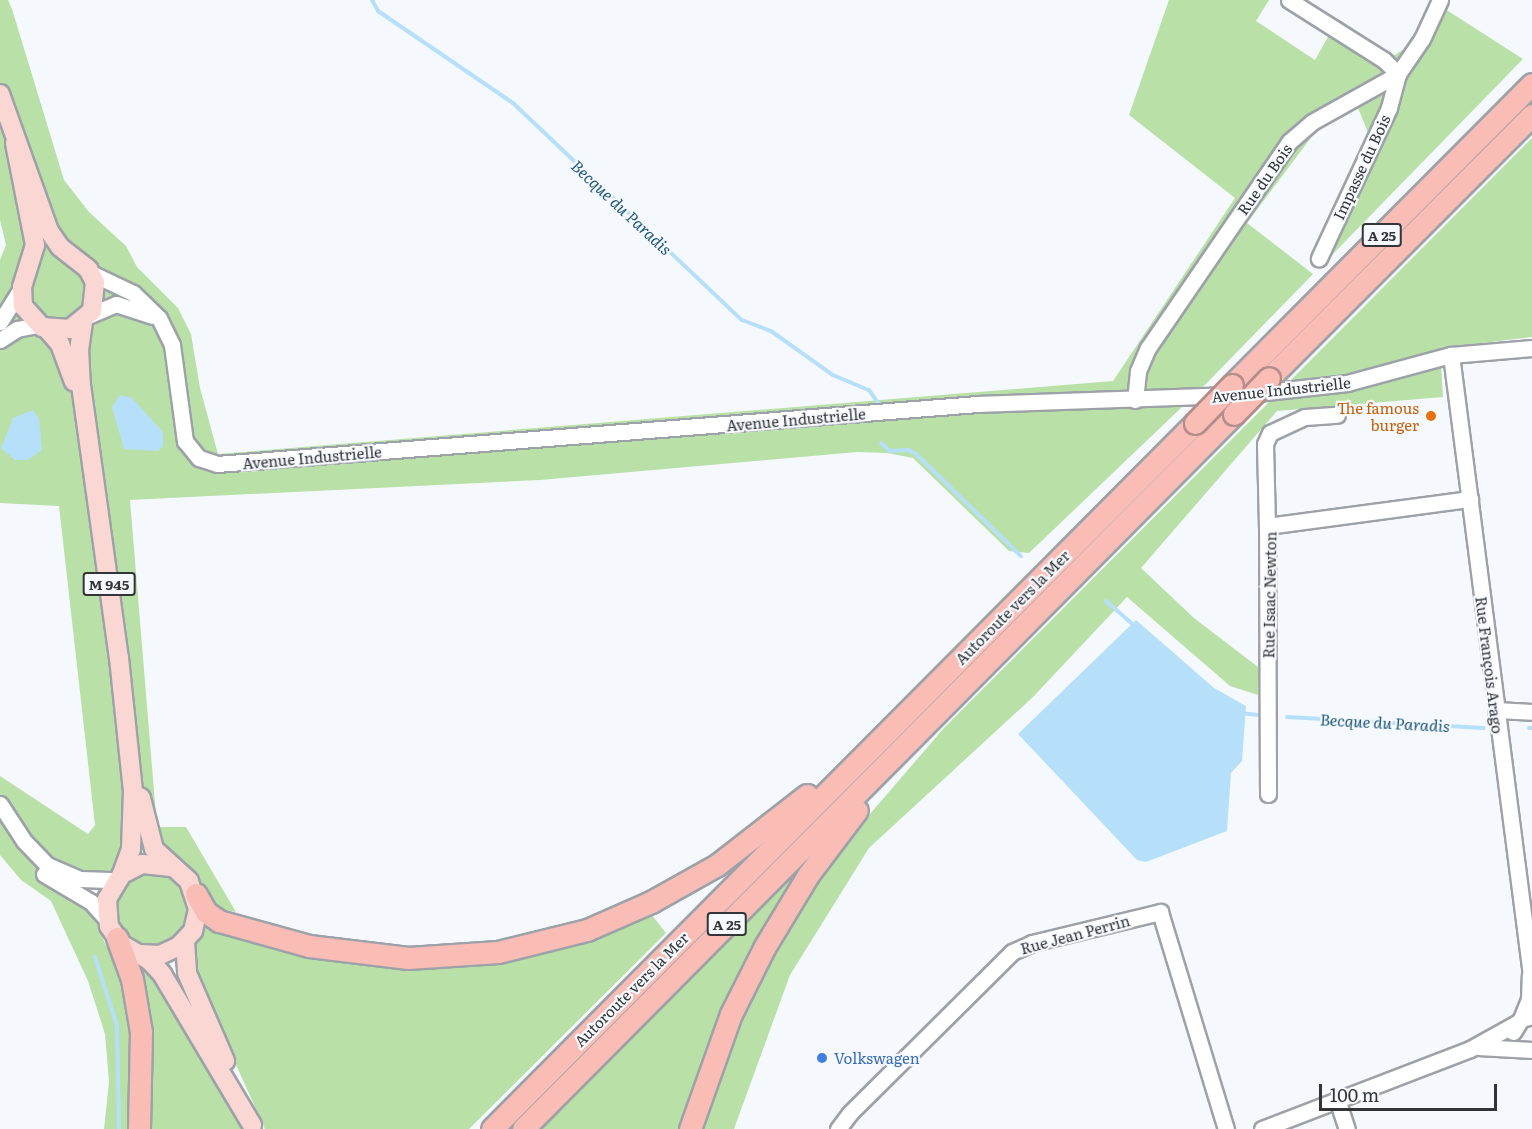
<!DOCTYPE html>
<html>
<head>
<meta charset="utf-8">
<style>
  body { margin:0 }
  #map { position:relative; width:1532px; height:1129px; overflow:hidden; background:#f5f9fe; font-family:Literata,serif }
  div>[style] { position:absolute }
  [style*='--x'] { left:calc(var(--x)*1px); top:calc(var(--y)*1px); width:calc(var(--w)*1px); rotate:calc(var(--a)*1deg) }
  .green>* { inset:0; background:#b9e0a7 }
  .round { border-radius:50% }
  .water>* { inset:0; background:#b6e0fa }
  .stream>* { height:4px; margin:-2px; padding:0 2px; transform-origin:2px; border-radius:2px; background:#b6e0fa }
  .roads { filter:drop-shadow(2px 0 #9da2a8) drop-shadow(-2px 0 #9da2a8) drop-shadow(0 2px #9da2a8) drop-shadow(0 -2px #9da2a8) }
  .minor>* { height:15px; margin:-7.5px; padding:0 7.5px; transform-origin:7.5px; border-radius:7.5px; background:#fff }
  .major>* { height:18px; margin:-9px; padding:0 9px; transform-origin:9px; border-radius:9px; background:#fbd7d3 }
  .highway>* { height:21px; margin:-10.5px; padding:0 10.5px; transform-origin:10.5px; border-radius:10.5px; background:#f9bdb6 }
  .bridges { filter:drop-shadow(2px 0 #b38d8a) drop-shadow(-2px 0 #b38d8a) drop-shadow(0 2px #b38d8a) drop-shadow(0 -2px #b38d8a) }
  .highway-bridge>* { height:21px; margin:-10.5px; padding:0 10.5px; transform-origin:10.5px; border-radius:10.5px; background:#f9bdb6 }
  .dots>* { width:16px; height:16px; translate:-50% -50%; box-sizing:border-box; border:3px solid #f5f9fe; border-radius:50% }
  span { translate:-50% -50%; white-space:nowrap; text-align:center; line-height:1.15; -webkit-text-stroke:4.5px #f5f9fe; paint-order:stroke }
  .shield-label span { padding:2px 4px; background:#f5f9fe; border:2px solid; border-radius:4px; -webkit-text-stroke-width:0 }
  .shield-label { font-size:14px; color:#323437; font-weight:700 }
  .street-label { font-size:15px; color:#323437 }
  .food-label { font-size:15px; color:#c56008 }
  .right { translate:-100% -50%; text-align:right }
  .shop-label { font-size:15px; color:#366cbe }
  .left { translate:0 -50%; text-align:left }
  .water-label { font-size:16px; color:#1f5674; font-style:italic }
  .scale { position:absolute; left:1319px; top:1084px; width:178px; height:27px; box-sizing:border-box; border:3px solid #323437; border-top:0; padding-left:8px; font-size:18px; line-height:21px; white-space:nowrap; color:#323437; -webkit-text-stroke:4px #f5f9fe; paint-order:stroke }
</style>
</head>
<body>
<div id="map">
  <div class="green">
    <i style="clip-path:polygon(0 0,8px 0,12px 9px,64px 180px,89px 212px,126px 246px,137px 267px,178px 308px,191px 334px,200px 388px,218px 454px,1113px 381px,1235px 198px,1129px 115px,1169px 0,1269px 0,1256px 21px,1315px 60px,1338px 19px,1393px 56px,1409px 46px,1431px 0,1523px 59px,1330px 257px,1376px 152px,1358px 108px,1319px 127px,1247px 223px,1313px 274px,1203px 387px,1029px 553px,1009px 551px,913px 458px,887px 453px,857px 452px,540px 480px,130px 500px,157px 827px,186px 827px,236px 912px,211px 907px,156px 843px,126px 845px,122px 860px,107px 874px,81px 873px,68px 894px,92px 912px,106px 946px,149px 972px,244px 1129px,104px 1129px,109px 1082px,105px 1034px,88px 981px,51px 901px,21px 880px,0 855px,0 776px,88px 834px,95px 825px,59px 506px,0 503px,0 260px,6px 245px,0 220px)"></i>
    <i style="clip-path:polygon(1532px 138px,1532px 337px,1440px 348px,1443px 397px,1277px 411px,1141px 568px,1194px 618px,1258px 667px,1258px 695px,1230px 686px,1127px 597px,1033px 697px,869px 848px,790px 975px,734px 1129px,538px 1129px,800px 864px,820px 872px,944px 728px)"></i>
    <i class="round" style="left:114px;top:873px;width:74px;height:74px"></i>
    <i style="clip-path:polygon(651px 914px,666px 933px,469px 1129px,265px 1129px,194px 972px,194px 943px,205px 922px,304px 954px,399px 968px,529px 955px)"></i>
  </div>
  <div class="water">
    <i style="clip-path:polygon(120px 395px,132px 398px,163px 432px,163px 446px,158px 451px,124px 449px,112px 407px)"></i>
    <i style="clip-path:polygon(33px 410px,39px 419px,42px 450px,28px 460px,15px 460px,1px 448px,13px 418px)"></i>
    <i style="clip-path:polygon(1136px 620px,1214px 688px,1246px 706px,1242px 761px,1231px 773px,1227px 831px,1146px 862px,1137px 860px,1018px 734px)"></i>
  </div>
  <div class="stream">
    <i style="--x:372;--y:0;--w:13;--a:61"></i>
    <i style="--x:378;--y:11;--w:163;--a:34.3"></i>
    <i style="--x:513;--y:103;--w:315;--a:43.5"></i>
    <i style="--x:742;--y:320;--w:31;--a:21"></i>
    <i style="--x:771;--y:331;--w:76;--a:35.4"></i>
    <i style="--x:833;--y:375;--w:39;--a:23"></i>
    <i style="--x:869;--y:390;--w:16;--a:55"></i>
    <i style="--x:881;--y:443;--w:12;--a:42"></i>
    <i style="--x:890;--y:451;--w:19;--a:-3"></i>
    <i style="--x:909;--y:450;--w:9;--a:32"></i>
    <i style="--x:917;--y:455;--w:145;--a:44.2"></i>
    <i style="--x:1106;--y:601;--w:40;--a:41"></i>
    <i style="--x:1241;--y:713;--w:17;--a:7"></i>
    <i style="--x:1287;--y:717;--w:197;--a:3.2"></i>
    <i style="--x:1529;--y:728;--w:3;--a:0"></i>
    <i style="--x:95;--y:957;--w:72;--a:72.3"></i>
    <i style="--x:117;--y:1026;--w:103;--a:88.9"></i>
  </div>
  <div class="roads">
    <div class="minor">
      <i style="--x:1289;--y:0;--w:112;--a:32.3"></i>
      <i style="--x:1384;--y:60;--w:20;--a:45"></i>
      <i style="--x:1398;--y:74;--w:35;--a:105"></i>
      <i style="--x:1389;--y:108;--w:166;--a:115"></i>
      <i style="--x:91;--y:273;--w:47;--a:25.5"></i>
      <i style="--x:133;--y:293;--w:36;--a:44"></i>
      <i style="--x:159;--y:318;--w:30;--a:64"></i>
      <i style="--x:172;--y:345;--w:97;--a:82.3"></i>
      <i style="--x:185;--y:441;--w:22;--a:51"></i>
      <i style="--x:199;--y:458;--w:19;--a:18"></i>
      <i style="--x:217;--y:464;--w:762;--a:-4.51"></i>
      <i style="--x:977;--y:404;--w:262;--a:-2"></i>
      <i style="--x:1239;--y:395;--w:109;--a:-6.3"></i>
      <i style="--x:1347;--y:383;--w:108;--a:-15.1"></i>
      <i style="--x:1451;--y:355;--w:81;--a:-4.9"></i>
      <i style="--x:90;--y:315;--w:28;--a:-23"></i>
      <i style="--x:116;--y:304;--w:38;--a:18"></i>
      <i style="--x:0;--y:322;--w:41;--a:-57.8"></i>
      <i style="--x:0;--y:340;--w:20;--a:-33"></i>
      <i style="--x:17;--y:329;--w:21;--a:-11"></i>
      <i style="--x:1451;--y:355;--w:633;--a:82.65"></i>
      <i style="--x:1135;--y:400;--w:29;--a:-84"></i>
      <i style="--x:1138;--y:371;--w:25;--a:-67"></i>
      <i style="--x:1148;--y:348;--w:250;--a:-55.6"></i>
      <i style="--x:1289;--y:142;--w:30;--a:-41"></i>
      <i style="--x:1312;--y:122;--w:98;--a:-29.2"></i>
      <i style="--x:1398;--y:74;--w:42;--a:-55.6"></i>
      <i style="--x:1422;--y:39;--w:43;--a:-65.2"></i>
      <i style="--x:1267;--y:526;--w:82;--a:-91.4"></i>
      <i style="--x:1265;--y:444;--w:12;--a:-66"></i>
      <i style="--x:1270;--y:433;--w:38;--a:-25"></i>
      <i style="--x:1305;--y:417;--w:32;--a:-4"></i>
      <i style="--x:1496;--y:710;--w:36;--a:3"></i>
      <i style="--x:1268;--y:794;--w:268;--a:-90.2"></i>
      <i style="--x:1267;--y:526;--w:205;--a:-7.6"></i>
      <i style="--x:0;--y:804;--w:44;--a:57"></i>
      <i style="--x:24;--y:841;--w:33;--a:46"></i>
      <i style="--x:47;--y:865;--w:36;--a:23"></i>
      <i style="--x:80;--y:879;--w:37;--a:2"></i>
      <i style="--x:44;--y:874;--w:55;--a:30.8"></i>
      <i style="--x:91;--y:902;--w:24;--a:48"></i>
      <i style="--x:1521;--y:1019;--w:22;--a:-68"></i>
      <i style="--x:1529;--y:999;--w:24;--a:-88"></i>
      <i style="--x:1513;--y:1032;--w:15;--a:-58"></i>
      <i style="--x:1521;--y:1019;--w:11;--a:-15"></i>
      <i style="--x:1478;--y:1047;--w:54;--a:3.2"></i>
      <i style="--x:1337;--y:1099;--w:32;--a:72"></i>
      <i style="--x:838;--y:1129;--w:20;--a:-53"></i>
      <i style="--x:850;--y:1113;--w:228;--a:-44.8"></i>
      <i style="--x:1012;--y:952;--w:22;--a:-24"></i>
      <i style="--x:1032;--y:943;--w:132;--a:-13.6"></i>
      <i style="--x:1160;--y:912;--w:227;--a:73.1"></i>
      <i style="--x:1262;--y:1129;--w:223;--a:-21"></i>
      <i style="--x:1470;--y:1049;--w:54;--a:-29"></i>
    </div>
    <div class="major">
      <i style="--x:0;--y:94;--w:145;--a:70.3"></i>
      <i style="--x:49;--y:231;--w:19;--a:55"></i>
      <i style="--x:60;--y:247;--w:36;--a:38"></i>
      <i style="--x:88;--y:269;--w:15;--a:62"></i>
      <i style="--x:95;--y:282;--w:29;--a:96"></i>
      <i style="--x:92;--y:311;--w:28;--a:141"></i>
      <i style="--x:70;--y:329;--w:28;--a:-176"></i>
      <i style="--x:42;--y:327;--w:28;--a:-132"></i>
      <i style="--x:23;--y:306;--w:19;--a:-93"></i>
      <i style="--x:22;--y:287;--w:44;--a:-72.8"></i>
      <i style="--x:35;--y:245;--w:104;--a:-101.1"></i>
      <i style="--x:83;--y:322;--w:27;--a:98"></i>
      <i style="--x:79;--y:349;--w:36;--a:87"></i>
      <i style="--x:81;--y:385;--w:276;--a:82.1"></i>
      <i style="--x:119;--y:658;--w:134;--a:84"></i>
      <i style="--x:133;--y:791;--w:58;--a:92"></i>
      <i style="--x:131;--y:849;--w:27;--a:110"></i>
      <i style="--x:47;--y:329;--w:20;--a:49"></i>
      <i style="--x:60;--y:344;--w:40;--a:69.8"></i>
      <i style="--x:171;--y:867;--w:29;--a:-174"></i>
      <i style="--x:142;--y:864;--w:22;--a:153"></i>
      <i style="--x:122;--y:874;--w:29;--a:121"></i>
      <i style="--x:107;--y:899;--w:27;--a:86"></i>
      <i style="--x:109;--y:926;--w:22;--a:56"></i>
      <i style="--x:121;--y:944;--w:34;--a:30"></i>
      <i style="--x:150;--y:961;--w:18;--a:47"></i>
      <i style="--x:162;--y:974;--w:176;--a:59.2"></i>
      <i style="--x:185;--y:942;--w:31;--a:86"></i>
      <i style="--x:187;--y:973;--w:96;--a:66.6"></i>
      <i style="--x:140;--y:954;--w:20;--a:3"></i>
      <i style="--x:160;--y:955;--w:21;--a:-25"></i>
      <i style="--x:179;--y:946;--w:21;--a:-47"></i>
      <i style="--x:193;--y:931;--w:23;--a:-77"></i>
      <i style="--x:198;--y:909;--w:29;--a:-108"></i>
      <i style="--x:189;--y:881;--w:47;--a:-137.6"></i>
      <i style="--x:154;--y:849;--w:53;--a:-104.3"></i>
    </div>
    <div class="highway">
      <i style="--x:1269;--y:378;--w:372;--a:-45"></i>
      <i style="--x:1232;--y:385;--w:425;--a:-45.1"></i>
      <i style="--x:196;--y:894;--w:21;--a:61"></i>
      <i style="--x:206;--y:912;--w:16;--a:35"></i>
      <i style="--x:219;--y:921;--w:93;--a:15.5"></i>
      <i style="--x:309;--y:946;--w:100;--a:6.9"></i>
      <i style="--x:408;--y:958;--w:90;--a:-3.8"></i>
      <i style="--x:498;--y:952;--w:92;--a:-13.9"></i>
      <i style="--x:587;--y:930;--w:70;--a:-23.6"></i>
      <i style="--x:651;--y:902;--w:76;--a:-29.3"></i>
      <i style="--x:717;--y:865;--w:114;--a:-37.9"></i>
      <i style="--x:117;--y:938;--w:44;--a:69.9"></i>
      <i style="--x:132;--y:979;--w:54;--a:80.4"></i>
      <i style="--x:141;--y:1032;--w:97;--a:91.2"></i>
      <i style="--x:492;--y:1129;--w:996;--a:-45.12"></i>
      <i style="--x:523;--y:1129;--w:1008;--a:-45.16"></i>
      <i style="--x:690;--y:1129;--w:122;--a:-70.4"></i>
      <i style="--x:731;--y:1014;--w:74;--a:-63.4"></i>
      <i style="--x:764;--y:948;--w:85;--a:-58.9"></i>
      <i style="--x:808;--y:875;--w:81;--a:-53"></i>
    </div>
  </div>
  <div class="bridges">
    <div class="highway-bridge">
      <i style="--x:1234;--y:414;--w:50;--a:-45.8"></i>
      <i style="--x:1195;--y:423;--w:53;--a:-45.8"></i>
    </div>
  </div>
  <div class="dots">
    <i style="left:1431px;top:416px;background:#e8710a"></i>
    <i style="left:822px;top:1058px;background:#3f7fe0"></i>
  </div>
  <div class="shield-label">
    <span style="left:1382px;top:235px">A 25</span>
    <span style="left:109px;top:584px">M 945</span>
    <span style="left:727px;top:924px">A 25</span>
  </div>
  <div class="street-label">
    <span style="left:1361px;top:167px;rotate:-65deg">Impasse du Bois</span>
    <span style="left:1264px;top:179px;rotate:-55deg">Rue du Bois</span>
    <span style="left:1281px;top:389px;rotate:-6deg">Avenue Industrielle</span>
    <span style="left:796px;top:419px;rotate:-5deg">Avenue Industrielle</span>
    <span style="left:312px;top:457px;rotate:-5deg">Avenue Industrielle</span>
    <span style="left:1269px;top:595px;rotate:-89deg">Rue Isaac Newton</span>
    <span style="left:1012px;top:607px;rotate:-45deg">Autoroute vers la Mer</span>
    <span style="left:1490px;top:665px;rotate:83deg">Rue François Arago</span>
    <span style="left:1075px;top:934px;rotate:-15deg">Rue Jean Perrin</span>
    <span style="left:631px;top:989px;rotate:-45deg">Autoroute vers la Mer</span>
  </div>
  <div class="food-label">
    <span class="right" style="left:1419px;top:416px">The famous<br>burger</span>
  </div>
  <div class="shop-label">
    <span class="left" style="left:834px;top:1058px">Volkswagen</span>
  </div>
  <div class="water-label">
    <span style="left:622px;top:207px;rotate:43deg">Becque du Paradis</span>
    <span style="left:1385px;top:722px;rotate:3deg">Becque du Paradis</span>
  </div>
  <div class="scale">100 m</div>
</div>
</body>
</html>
